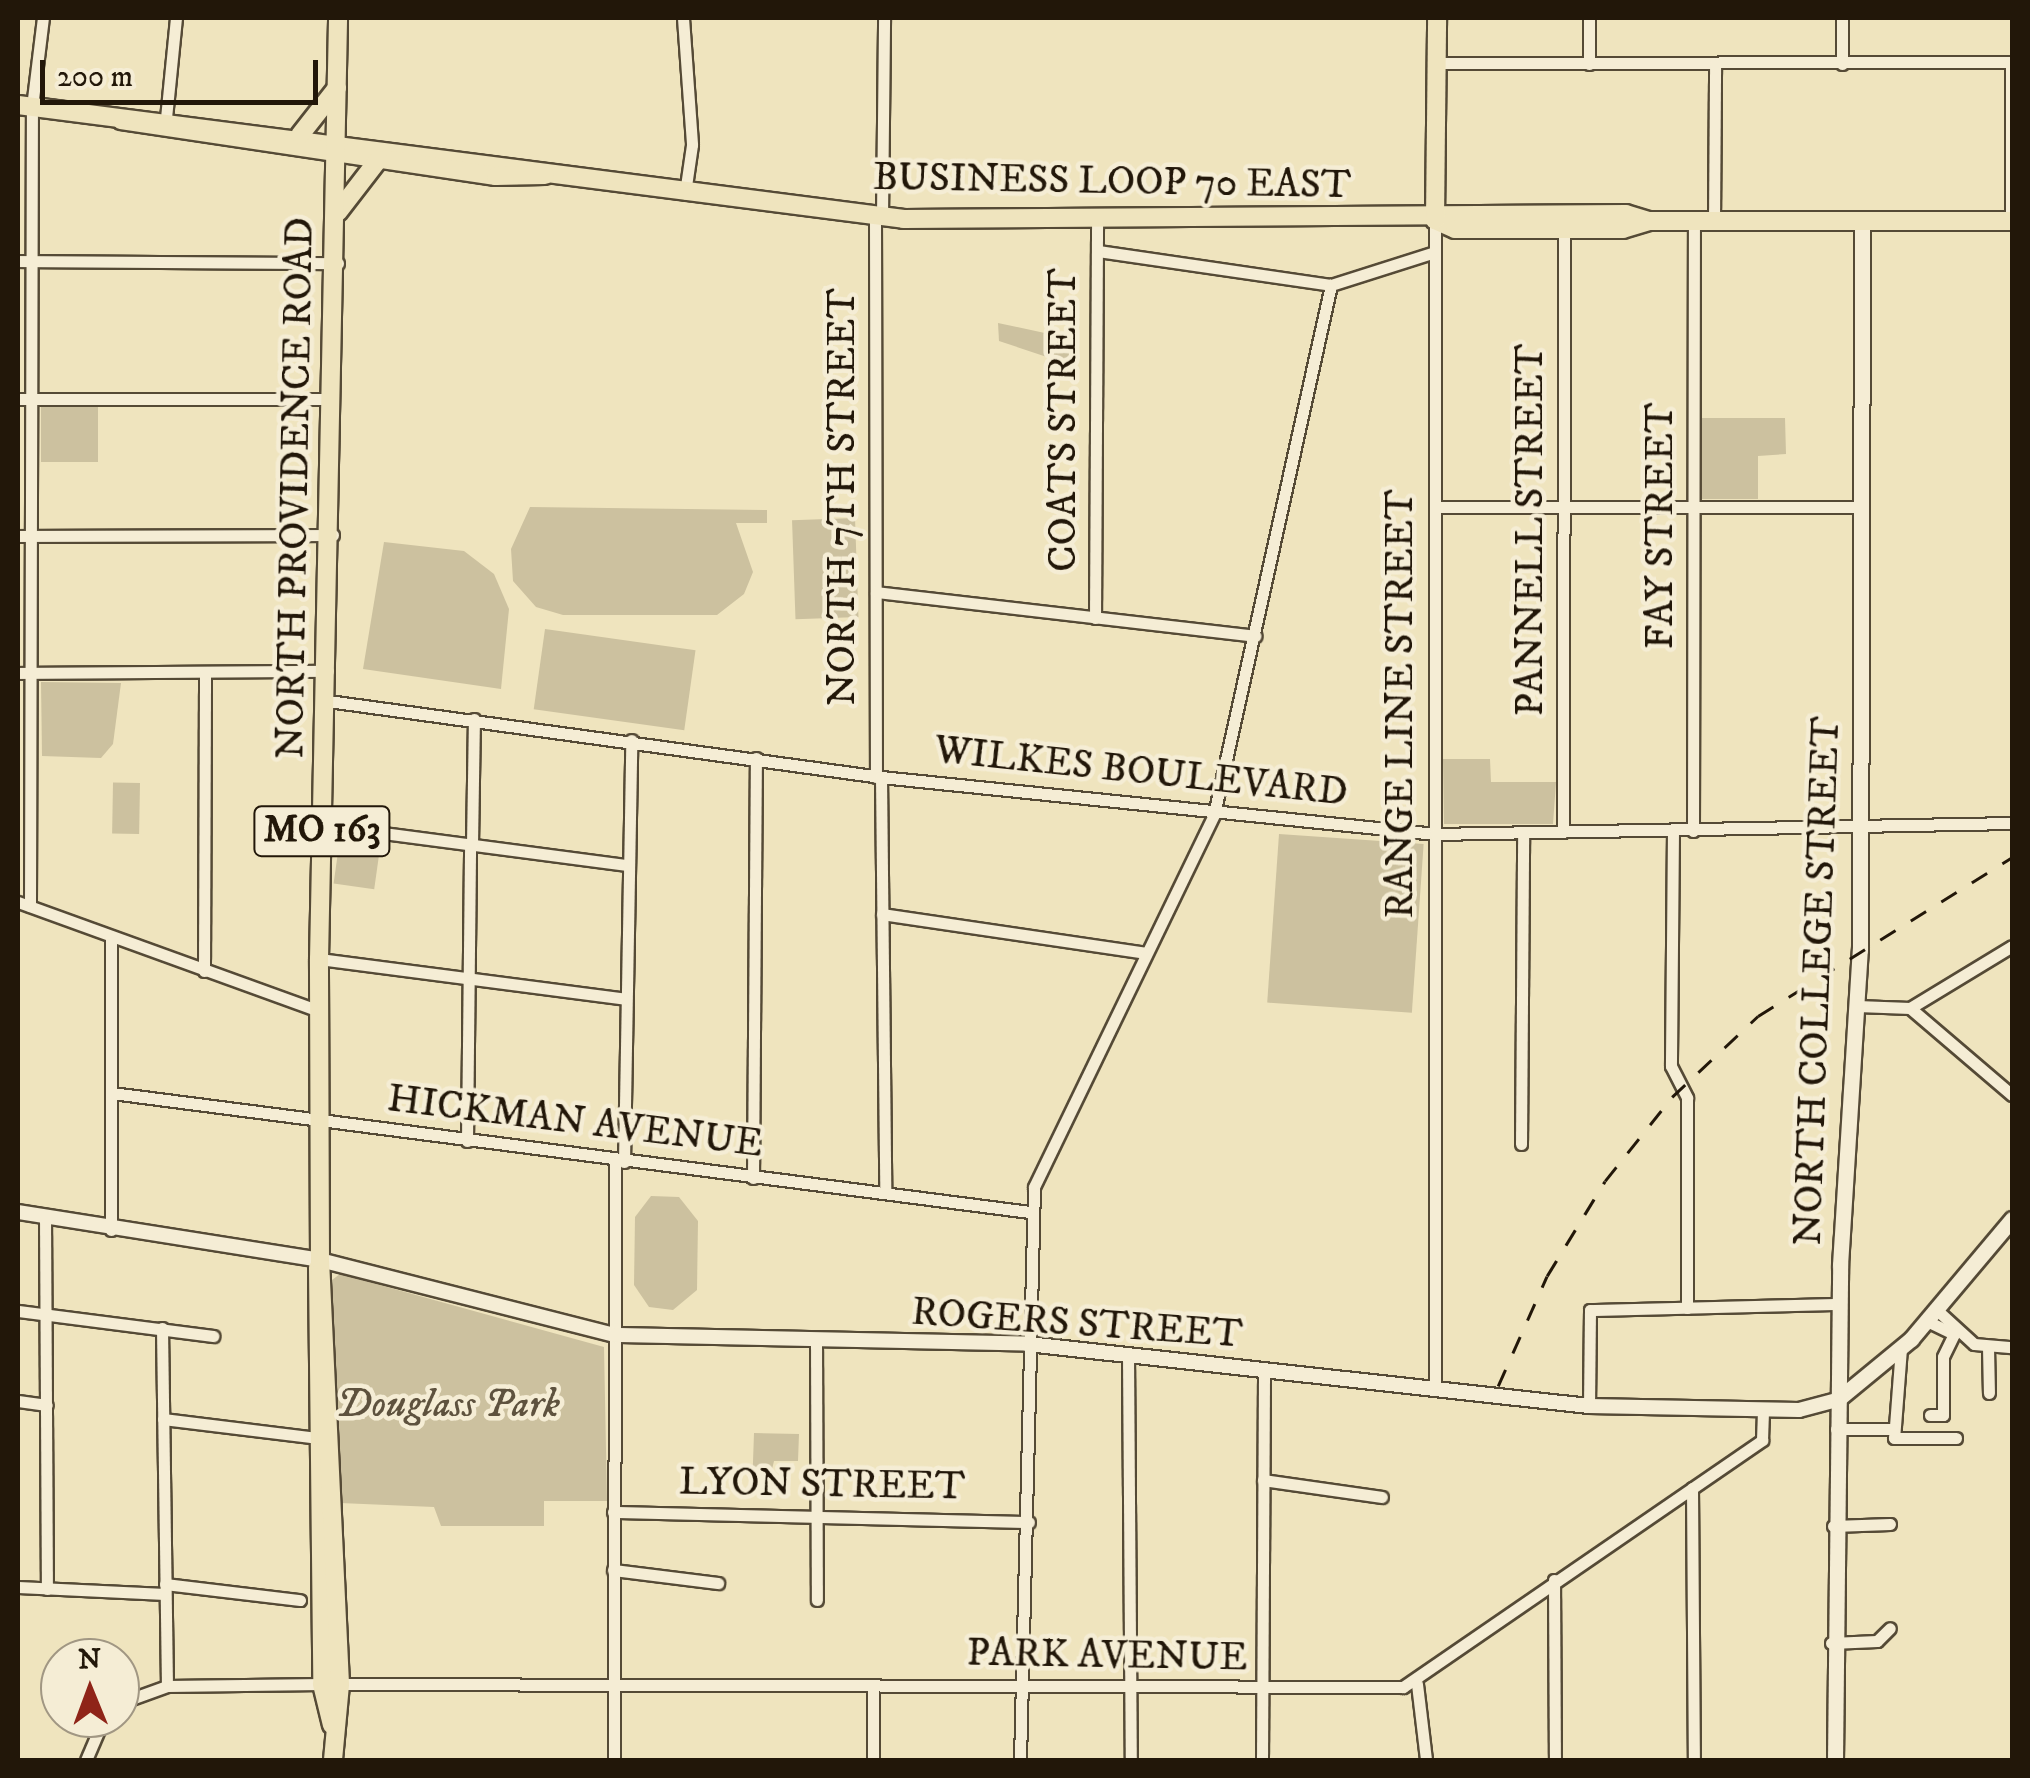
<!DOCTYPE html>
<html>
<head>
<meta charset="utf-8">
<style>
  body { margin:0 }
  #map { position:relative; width:2030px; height:1778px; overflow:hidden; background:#efe4be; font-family:"IM FELL DW Pica",serif }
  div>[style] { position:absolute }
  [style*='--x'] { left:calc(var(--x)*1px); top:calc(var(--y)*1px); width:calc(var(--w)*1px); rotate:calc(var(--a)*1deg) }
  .green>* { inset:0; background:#ccc19f; transform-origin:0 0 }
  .roads { filter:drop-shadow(2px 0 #554a36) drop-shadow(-2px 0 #554a36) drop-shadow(0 2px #554a36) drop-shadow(0 -2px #554a36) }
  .minor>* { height:11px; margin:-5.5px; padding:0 5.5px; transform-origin:5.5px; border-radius:5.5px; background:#f5edd5 }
  .tertiary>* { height:14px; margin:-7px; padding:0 7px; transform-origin:7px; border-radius:7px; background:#f5edd5 }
  .secondary>* { height:15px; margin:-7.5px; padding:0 7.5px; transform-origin:7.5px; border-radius:7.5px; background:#f5edd5 }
  .primary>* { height:18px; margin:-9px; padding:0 9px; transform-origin:9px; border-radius:9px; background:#efe4be }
  .rail>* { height:2.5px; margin-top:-1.25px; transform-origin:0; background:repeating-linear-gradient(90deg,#221709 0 18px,transparent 0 36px) }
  span { translate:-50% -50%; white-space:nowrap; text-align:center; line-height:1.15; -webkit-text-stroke:9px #f5edd5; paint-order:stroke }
  .shield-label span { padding:2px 8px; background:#f5edd5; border:2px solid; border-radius:8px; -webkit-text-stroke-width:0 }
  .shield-label { font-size:38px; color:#221709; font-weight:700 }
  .street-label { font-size:40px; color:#221709 }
  .park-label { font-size:40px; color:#5e523e; font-style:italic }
  .frame { position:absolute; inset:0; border:20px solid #221709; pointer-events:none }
  .north { position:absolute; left:40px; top:1638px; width:100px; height:100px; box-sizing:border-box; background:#f5edd5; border:2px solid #a19783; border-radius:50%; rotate:359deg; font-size:28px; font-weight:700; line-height:40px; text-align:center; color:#221709 }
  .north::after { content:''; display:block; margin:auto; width:35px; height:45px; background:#8f2418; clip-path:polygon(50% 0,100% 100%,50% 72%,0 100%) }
  .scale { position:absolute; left:40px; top:60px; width:278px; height:45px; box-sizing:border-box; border:5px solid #221709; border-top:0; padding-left:12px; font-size:30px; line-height:35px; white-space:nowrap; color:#221709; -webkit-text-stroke:8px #f5edd5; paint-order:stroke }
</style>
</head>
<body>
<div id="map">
  <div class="green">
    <i style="clip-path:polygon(998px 323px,1077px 340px,1074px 366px,999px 341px)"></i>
    <i style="left:41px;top:405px;width:57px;height:57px"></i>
    <i style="clip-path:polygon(1701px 418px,1785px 418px,1786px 454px,1758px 456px,1758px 499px,1701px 499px)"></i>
    <i style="clip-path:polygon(530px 507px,767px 510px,767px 523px,736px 523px,753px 572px,744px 594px,717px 615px,563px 615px,536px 607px,513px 581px,511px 549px)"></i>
    <i style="left:855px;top:518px;width:99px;height:63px;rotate:88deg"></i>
    <i style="clip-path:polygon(384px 542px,464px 551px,494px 574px,509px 609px,501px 689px,363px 669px)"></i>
    <i style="left:545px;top:629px;width:152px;height:81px;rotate:8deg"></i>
    <i style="clip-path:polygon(41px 682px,121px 683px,113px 744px,101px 758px,42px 756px)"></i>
    <i style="clip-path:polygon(1443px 759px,1490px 759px,1491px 782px,1556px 782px,1553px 824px,1444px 824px)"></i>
    <i style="left:140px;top:783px;width:51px;height:27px;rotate:91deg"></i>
    <i style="left:1279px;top:834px;width:145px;height:169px;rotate:4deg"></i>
    <i style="left:340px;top:838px;width:41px;height:46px;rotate:8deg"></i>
    <i style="clip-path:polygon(651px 1196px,679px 1197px,698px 1221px,697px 1290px,673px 1310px,649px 1307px,634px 1285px,635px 1217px)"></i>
    <i style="clip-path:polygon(340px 1274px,604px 1347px,607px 1501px,544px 1501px,544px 1526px,441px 1526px,434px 1507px,340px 1503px,332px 1280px)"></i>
    <i style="clip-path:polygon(754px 1433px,799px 1434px,798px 1461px,774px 1461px,767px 1490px,752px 1490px)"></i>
  </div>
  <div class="roads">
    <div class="minor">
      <i style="--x:683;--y:18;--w:127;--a:85.9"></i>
      <i style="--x:692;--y:145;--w:49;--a:98.3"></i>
      <i style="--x:1437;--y:63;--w:575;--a:-0.1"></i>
      <i style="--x:1589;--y:64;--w:46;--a:-90"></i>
      <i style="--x:1842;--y:64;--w:46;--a:-90"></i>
      <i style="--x:166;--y:118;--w:100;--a:-84.3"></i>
      <i style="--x:875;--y:217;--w:560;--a:89.9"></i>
      <i style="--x:882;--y:217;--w:199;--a:-89.4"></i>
      <i style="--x:1435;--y:220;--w:1170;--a:90"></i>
      <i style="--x:2011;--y:221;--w:159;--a:-90"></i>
      <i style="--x:1714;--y:222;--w:158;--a:-89.6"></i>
      <i style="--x:1098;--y:251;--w:235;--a:8.3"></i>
      <i style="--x:1331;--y:285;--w:109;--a:-17.6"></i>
      <i style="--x:18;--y:261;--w:320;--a:0.4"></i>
      <i style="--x:18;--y:399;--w:315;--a:0"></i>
      <i style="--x:1436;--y:507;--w:425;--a:0"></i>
      <i style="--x:18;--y:536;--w:315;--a:-0.2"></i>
      <i style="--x:876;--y:592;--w:382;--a:6.6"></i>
      <i style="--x:1095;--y:618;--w:395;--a:-89.7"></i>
      <i style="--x:18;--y:673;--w:310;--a:-0.4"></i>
      <i style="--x:328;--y:701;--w:558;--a:7.83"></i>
      <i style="--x:881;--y:777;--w:557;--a:5.87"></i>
      <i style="--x:1435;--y:834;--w:577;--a:-1.09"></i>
      <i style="--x:881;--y:777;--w:416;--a:89.4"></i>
      <i style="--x:322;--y:825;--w:308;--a:7.5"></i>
      <i style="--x:1673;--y:831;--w:235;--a:90.5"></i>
      <i style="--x:1671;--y:1066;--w:36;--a:63"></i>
      <i style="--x:1687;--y:1098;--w:210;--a:90"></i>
      <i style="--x:1693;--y:831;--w:610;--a:-89.91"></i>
      <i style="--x:1563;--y:832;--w:603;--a:-89.9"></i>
      <i style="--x:472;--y:844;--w:125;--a:-89.1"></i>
      <i style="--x:18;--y:902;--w:320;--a:19.9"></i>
      <i style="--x:30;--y:906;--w:799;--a:-89.86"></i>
      <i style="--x:32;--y:107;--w:90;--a:-83"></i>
      <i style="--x:882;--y:914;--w:267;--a:8.4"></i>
      <i style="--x:111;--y:937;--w:293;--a:90"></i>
      <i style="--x:319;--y:959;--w:309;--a:7.4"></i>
      <i style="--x:204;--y:971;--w:299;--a:-89.8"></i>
      <i style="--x:1857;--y:1006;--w:53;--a:2.2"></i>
      <i style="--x:1910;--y:1008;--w:119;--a:-31.3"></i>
      <i style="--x:1910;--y:1008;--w:134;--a:40.5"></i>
      <i style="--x:112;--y:1093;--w:926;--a:7.39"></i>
      <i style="--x:467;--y:1141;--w:297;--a:-89.4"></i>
      <i style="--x:1521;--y:1144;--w:311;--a:-89.6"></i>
      <i style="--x:624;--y:1162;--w:422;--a:-89"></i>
      <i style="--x:753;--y:1178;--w:420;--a:-89.6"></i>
      <i style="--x:45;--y:1217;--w:372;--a:89.7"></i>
      <i style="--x:18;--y:1311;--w:197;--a:7.3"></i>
      <i style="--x:1938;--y:1311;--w:49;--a:42.5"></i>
      <i style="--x:1974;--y:1344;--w:38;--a:5"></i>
      <i style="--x:1927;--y:1321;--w:30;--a:26"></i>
      <i style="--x:1954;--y:1334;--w:25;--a:116"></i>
      <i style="--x:1943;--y:1357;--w:58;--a:90"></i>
      <i style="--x:1943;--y:1415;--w:13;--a:180"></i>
      <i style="--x:162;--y:1328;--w:358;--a:89.2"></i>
      <i style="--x:816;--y:1340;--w:260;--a:89.8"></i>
      <i style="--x:1988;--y:1347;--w:46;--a:88.8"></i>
      <i style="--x:1901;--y:1348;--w:90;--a:94.4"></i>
      <i style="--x:1894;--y:1438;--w:62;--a:0"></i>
      <i style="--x:1128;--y:1355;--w:405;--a:89.6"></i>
      <i style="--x:18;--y:1401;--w:29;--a:8"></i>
      <i style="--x:1589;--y:1406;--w:96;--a:-89.4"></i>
      <i style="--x:1590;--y:1310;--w:249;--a:-1.4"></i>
      <i style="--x:163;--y:1419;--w:155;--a:7"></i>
      <i style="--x:1836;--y:1429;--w:58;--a:0"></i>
      <i style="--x:1263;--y:1480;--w:120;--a:8.1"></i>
      <i style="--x:1692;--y:1488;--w:272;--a:89.6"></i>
      <i style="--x:613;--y:1512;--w:416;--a:1.4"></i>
      <i style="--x:1833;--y:1526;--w:57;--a:-2"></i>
      <i style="--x:613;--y:1570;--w:106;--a:7.1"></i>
      <i style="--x:1554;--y:1580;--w:180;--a:89.7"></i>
      <i style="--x:165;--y:1584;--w:136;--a:6.8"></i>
      <i style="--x:18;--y:1587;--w:147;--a:2.7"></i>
      <i style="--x:1831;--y:1643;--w:46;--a:-2.5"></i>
      <i style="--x:1877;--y:1641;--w:18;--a:-45"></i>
      <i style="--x:340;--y:1684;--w:1063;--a:0.16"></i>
      <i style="--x:1403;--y:1687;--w:436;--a:-34.5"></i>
      <i style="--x:1762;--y:1440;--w:31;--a:-88"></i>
      <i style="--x:1417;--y:1684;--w:77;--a:83.2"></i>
      <i style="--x:873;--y:1687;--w:73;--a:90"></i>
      <i style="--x:120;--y:1703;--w:50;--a:-19.9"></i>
      <i style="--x:167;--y:1686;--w:155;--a:-0.7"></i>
      <i style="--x:86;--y:1760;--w:46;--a:-66.8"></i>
      <i style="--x:614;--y:1760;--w:599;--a:-89.9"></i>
      <i style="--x:1020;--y:1760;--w:573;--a:-88.6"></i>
      <i style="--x:1034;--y:1187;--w:414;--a:-64.2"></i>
      <i style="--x:1214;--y:814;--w:542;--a:-77.53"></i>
      <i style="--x:1262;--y:1760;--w:389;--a:-89.7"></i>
    </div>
    <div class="tertiary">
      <i style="--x:18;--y:1212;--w:306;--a:9"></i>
      <i style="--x:320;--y:1260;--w:304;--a:14.3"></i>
      <i style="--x:615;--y:1335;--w:413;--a:1.2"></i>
      <i style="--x:1028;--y:1344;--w:564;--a:6.31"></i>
      <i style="--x:1589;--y:1406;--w:210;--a:1.1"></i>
      <i style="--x:1799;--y:1410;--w:39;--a:-15"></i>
    </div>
    <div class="secondary">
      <i style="--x:1837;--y:1400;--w:96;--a:-39.5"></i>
      <i style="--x:1911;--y:1339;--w:157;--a:-49.9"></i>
      <i style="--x:1835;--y:1760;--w:495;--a:-89.4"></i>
      <i style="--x:1840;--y:1265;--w:316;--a:-86.4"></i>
      <i style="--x:1860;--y:950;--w:729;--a:-89.84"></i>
    </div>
    <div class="primary">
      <i style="--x:18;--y:105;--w:893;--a:7.33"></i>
      <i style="--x:904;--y:219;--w:722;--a:-0.4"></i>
      <i style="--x:1626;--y:214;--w:24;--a:17"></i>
      <i style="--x:121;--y:120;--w:379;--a:8.5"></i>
      <i style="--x:496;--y:176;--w:49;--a:-1.2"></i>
      <i style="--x:300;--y:135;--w:60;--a:-51.8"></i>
      <i style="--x:338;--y:212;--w:66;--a:-52.4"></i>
      <i style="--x:1435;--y:220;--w:22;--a:24"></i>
      <i style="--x:1455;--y:229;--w:168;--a:0"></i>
      <i style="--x:1623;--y:229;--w:27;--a:-17"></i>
      <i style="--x:1649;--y:221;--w:363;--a:0"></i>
      <i style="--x:1435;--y:220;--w:202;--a:-89.4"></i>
      <i style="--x:318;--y:1268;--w:416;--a:89.4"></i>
      <i style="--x:322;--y:1684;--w:42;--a:76.3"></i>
      <i style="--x:333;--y:1760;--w:76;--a:-84.7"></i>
      <i style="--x:340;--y:1684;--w:424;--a:-92.7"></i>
      <i style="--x:320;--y:1260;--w:301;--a:-90.2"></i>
      <i style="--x:319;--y:959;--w:941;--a:-88.84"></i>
    </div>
  </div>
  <div class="rail">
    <i style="--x:1498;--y:1386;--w:120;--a:-66"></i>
    <i style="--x:1547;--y:1276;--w:111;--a:-58.6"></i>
    <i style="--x:1605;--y:1181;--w:107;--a:-51.4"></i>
    <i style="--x:1672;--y:1097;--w:118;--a:-43.3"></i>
    <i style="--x:1758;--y:1016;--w:300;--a:-32"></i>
  </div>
  <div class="shield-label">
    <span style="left:322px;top:831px">MO 163</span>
  </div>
  <div class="street-label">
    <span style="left:1112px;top:182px;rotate:1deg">BUSINESS LOOP 70 EAST</span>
    <span style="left:1064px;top:420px;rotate:-90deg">COATS STREET</span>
    <span style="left:296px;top:488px;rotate:-89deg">NORTH PROVIDENCE ROAD</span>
    <span style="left:843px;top:497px;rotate:-90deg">NORTH 7TH STREET</span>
    <span style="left:1661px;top:526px;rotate:-90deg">FAY STREET</span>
    <span style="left:1531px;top:530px;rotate:-90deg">PANNELL STREET</span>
    <span style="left:1401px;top:704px;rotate:-90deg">RANGE LINE STREET</span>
    <span style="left:1141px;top:772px;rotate:6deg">WILKES BOULEVARD</span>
    <span style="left:1818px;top:981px;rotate:-88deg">NORTH COLLEGE STREET</span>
    <span style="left:575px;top:1122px;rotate:7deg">HICKMAN AVENUE</span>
    <span style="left:1077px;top:1324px;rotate:4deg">ROGERS STREET</span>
    <span style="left:822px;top:1485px;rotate:1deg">LYON STREET</span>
    <span style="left:1107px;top:1656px;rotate:1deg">PARK AVENUE</span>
  </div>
  <div class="park-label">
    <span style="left:448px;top:1405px">Douglass Park</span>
  </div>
  <div class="frame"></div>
  <div class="north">N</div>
  <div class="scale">200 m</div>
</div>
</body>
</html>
